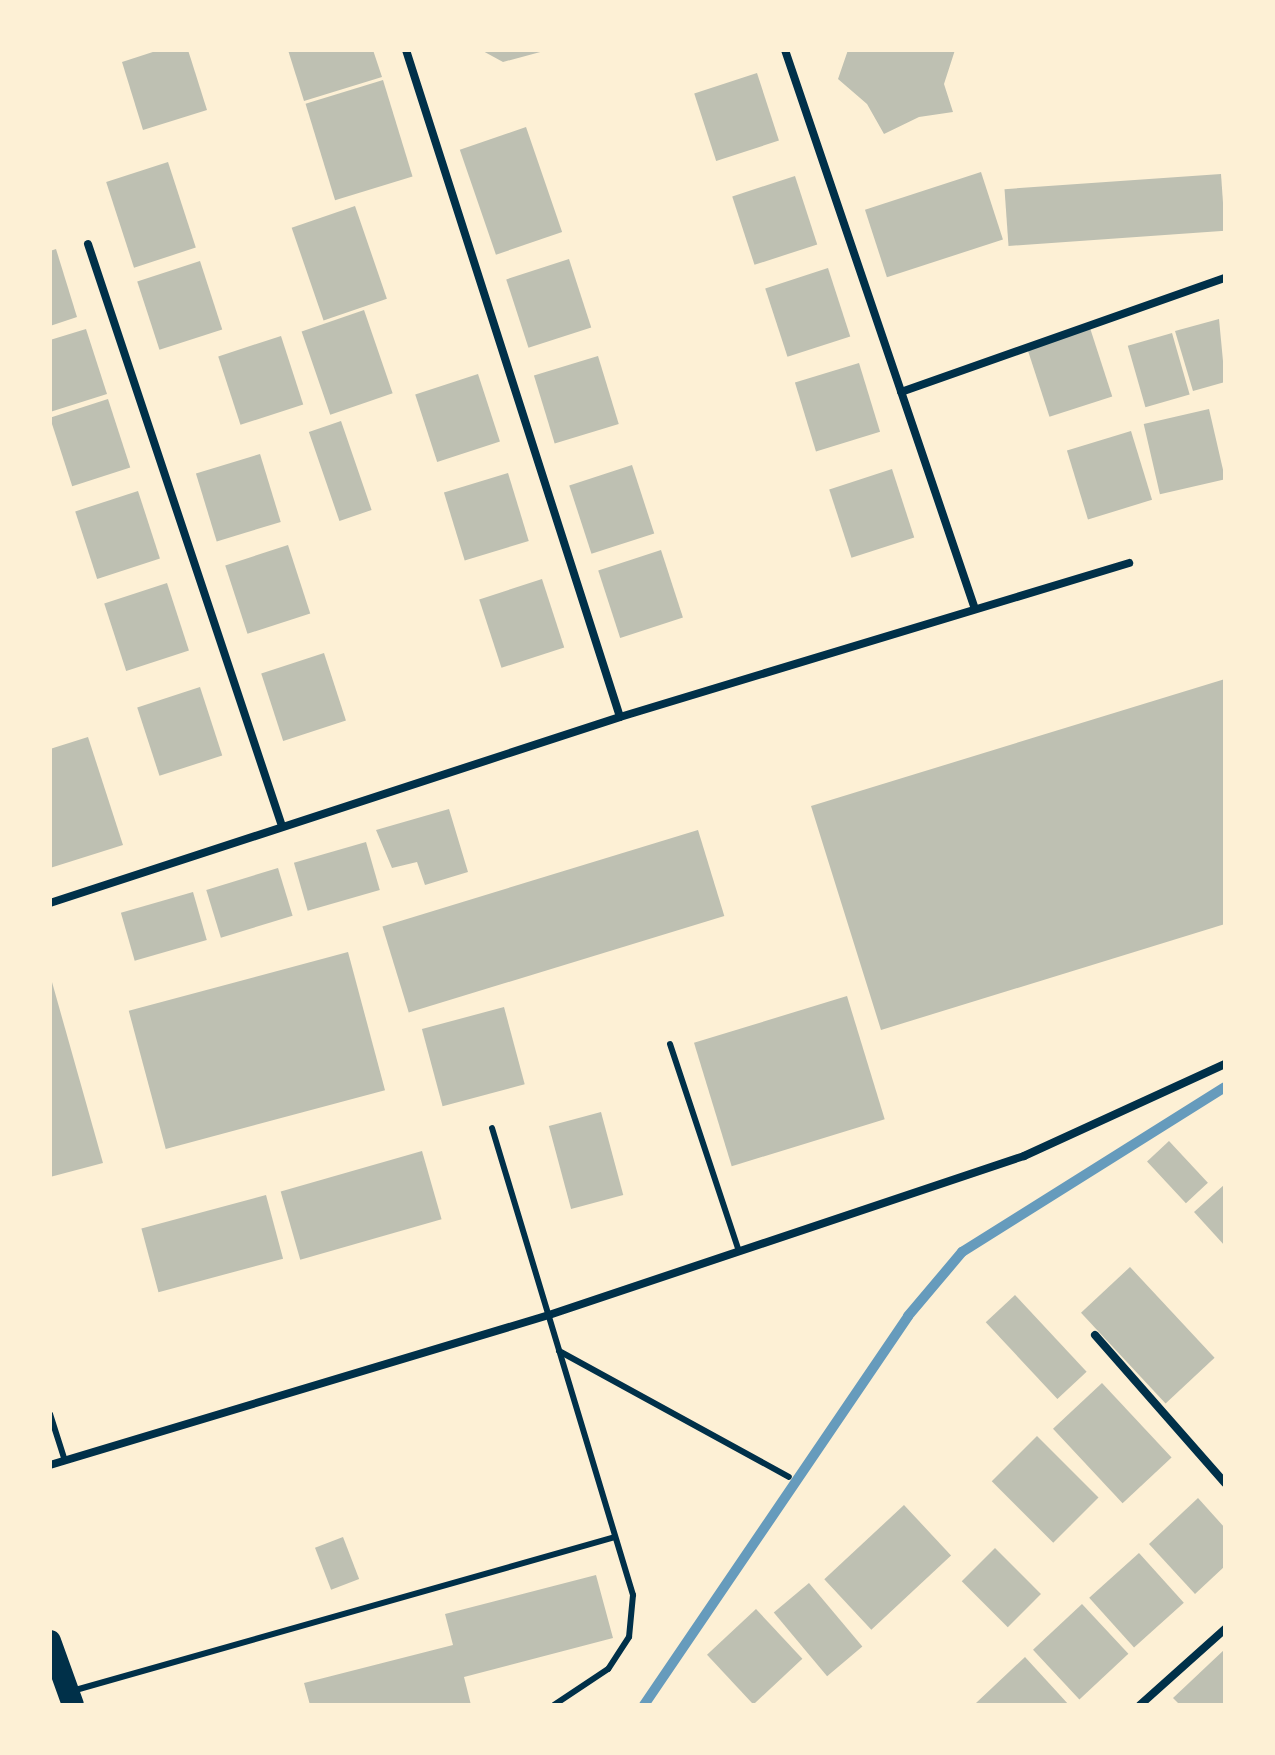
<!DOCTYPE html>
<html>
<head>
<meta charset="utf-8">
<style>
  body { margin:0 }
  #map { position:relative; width:1275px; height:1755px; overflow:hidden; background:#fdf0d5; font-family:"Golos Text",sans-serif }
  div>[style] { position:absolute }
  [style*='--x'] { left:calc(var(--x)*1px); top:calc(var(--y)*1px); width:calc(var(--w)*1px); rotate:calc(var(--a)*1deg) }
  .stream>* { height:10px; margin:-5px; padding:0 5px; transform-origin:5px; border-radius:5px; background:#669bbc }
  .building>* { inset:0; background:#bec0b2; transform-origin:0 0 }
  .service>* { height:6px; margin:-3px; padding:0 3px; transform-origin:3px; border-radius:3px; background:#003049 }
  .minor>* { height:8px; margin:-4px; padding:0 4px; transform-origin:4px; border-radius:4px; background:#003049 }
  .trunk>* { height:22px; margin:-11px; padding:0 11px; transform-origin:11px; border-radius:11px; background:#003049 }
  span { translate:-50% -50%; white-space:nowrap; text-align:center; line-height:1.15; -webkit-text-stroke:8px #fdf0d5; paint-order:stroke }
  .frame { position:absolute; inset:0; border:52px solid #fdf0d5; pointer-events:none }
</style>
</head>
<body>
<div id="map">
  <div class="stream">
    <i style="--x:644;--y:1705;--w:470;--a:-55.8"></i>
    <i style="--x:908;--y:1316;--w:84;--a:-49.8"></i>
    <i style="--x:962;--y:1252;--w:310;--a:-32.1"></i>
  </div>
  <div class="building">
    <i style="clip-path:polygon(159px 50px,188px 50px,207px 110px,143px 130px,122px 62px)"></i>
    <i style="clip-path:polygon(288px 50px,373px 50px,382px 77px,304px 101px)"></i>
    <i style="clip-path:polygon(481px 50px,544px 50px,544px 51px,503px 62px)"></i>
    <i style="clip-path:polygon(848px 50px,955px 50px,944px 84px,953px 112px,919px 117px,884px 134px,867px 104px,838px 79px)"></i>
    <i style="left:757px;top:73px;width:71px;height:66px;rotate:72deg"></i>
    <i style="left:383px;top:80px;width:101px;height:81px;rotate:73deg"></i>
    <i style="left:526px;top:127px;width:111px;height:70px;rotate:71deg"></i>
    <i style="left:168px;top:162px;width:90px;height:65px;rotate:72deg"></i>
    <i style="left:981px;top:172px;width:71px;height:122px;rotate:72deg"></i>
    <i style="left:1221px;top:174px;width:57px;height:217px;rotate:86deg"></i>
    <i style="left:795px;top:176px;width:72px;height:66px;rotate:72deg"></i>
    <i style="left:355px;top:206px;width:98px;height:67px;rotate:71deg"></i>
    <i style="clip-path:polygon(56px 249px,77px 317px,50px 326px,50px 251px)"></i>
    <i style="left:569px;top:259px;width:72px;height:66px;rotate:72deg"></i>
    <i style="left:200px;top:261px;width:72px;height:66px;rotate:72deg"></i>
    <i style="left:828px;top:268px;width:72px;height:66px;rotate:72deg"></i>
    <i style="left:364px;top:310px;width:88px;height:66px;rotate:71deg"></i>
    <i style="clip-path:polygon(1219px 319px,1225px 382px,1193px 391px,1175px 331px)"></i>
    <i style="left:1090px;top:328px;width:72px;height:66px;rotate:72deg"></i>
    <i style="clip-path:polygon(86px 329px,107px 394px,50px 412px,50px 340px)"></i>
    <i style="left:1172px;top:333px;width:64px;height:46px;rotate:74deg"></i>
    <i style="left:281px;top:336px;width:72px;height:66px;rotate:72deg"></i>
    <i style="left:598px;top:356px;width:71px;height:67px;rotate:73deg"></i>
    <i style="left:859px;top:363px;width:72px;height:67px;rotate:73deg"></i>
    <i style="left:478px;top:374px;width:71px;height:66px;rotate:72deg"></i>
    <i style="left:108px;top:399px;width:72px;height:61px;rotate:72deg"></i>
    <i style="left:1209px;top:409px;width:72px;height:67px;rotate:77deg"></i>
    <i style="left:341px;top:421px;width:94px;height:34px;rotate:71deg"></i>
    <i style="left:1131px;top:431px;width:72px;height:67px;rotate:73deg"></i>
    <i style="left:260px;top:454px;width:71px;height:67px;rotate:73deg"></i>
    <i style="left:632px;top:465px;width:72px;height:66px;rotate:72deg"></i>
    <i style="left:892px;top:469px;width:72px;height:66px;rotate:72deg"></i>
    <i style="left:508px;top:473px;width:71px;height:67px;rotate:73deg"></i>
    <i style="left:138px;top:491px;width:71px;height:66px;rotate:72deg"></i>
    <i style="left:288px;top:545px;width:72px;height:66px;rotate:72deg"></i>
    <i style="left:661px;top:550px;width:71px;height:66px;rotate:72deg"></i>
    <i style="left:542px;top:579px;width:72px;height:66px;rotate:72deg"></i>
    <i style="left:167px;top:583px;width:71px;height:66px;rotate:72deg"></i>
    <i style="left:324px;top:653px;width:71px;height:66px;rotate:72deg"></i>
    <i style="clip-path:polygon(1225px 679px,1225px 924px,881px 1030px,811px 806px)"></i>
    <i style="left:200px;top:687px;width:72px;height:66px;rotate:72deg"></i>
    <i style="clip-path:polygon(88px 737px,123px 845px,50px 868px,50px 749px)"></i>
    <i style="clip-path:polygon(449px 809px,468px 872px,425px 885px,417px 862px,392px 868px,376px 830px)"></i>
    <i style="left:698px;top:830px;width:90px;height:330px;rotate:73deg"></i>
    <i style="left:366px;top:842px;width:50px;height:75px;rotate:74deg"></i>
    <i style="left:278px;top:868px;width:50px;height:75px;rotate:73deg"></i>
    <i style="left:193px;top:892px;width:50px;height:75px;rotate:74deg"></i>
    <i style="left:348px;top:952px;width:143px;height:227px;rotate:75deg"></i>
    <i style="clip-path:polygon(50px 975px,103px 1163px,50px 1177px)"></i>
    <i style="left:847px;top:996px;width:129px;height:160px;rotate:73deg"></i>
    <i style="left:504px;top:1007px;width:80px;height:85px;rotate:75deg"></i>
    <i style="left:601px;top:1112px;width:86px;height:54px;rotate:75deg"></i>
    <i style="left:1169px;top:1141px;width:57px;height:30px;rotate:47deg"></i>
    <i style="left:422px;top:1151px;width:71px;height:147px;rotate:74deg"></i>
    <i style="clip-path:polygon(1225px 1184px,1225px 1246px,1194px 1212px)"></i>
    <i style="left:266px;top:1195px;width:66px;height:129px;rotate:75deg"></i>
    <i style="left:1130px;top:1267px;width:124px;height:67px;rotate:47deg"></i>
    <i style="left:1015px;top:1295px;width:105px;height:40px;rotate:47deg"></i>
    <i style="left:1102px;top:1383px;width:102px;height:67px;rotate:47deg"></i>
    <i style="left:1037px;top:1436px;width:87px;height:64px;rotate:45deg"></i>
    <i style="clip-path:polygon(1198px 1498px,1225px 1528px,1225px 1566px,1195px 1594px,1149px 1544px)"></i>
    <i style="left:904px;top:1505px;width:69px;height:109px;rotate:47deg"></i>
    <i style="left:343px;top:1537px;width:45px;height:30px;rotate:69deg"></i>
    <i style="left:995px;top:1548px;width:65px;height:47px;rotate:45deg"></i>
    <i style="left:1139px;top:1553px;width:67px;height:67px;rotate:48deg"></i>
    <i style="clip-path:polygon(596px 1575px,613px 1638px,464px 1677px,471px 1705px,310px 1705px,304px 1683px,453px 1645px,445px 1614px)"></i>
    <i style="left:809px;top:1583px;width:83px;height:46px;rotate:50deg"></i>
    <i style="left:1082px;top:1604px;width:68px;height:67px;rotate:47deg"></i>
    <i style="left:756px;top:1609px;width:68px;height:67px;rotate:47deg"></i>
    <i style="clip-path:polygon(1225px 1649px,1225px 1705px,1180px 1705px,1173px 1698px)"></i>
    <i style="clip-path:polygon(1025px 1657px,1069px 1705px,978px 1705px,976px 1703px)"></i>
  </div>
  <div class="service">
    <i style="--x:670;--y:1044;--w:218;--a:71.6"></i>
    <i style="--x:492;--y:1128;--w:488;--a:73.2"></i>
    <i style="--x:633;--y:1595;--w:42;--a:95.4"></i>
    <i style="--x:629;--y:1637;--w:38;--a:123"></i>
    <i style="--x:608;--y:1669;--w:65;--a:146.3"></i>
    <i style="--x:559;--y:1351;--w:262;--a:28.7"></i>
    <i style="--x:50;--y:1414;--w:49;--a:72.3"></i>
    <i style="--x:72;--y:1691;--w:564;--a:-15.83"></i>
  </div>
  <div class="minor">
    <i style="--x:406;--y:50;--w:700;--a:72.21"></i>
    <i style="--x:785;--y:50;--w:590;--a:71.23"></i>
    <i style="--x:88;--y:244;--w:613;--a:71.57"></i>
    <i style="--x:901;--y:392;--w:343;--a:-19.4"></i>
    <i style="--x:50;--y:903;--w:600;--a:-18.07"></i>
    <i style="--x:620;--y:717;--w:532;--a:-16.83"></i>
    <i style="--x:1095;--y:1335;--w:197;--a:48.7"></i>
    <i style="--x:50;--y:1465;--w:521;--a:-16.73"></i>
    <i style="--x:549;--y:1315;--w:501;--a:-18.51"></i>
    <i style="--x:1024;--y:1156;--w:221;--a:-24.6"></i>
    <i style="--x:1140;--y:1705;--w:114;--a:-41.8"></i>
  </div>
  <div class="trunk">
    <i style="--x:50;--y:1641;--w:68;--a:70.2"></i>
  </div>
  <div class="frame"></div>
</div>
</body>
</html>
